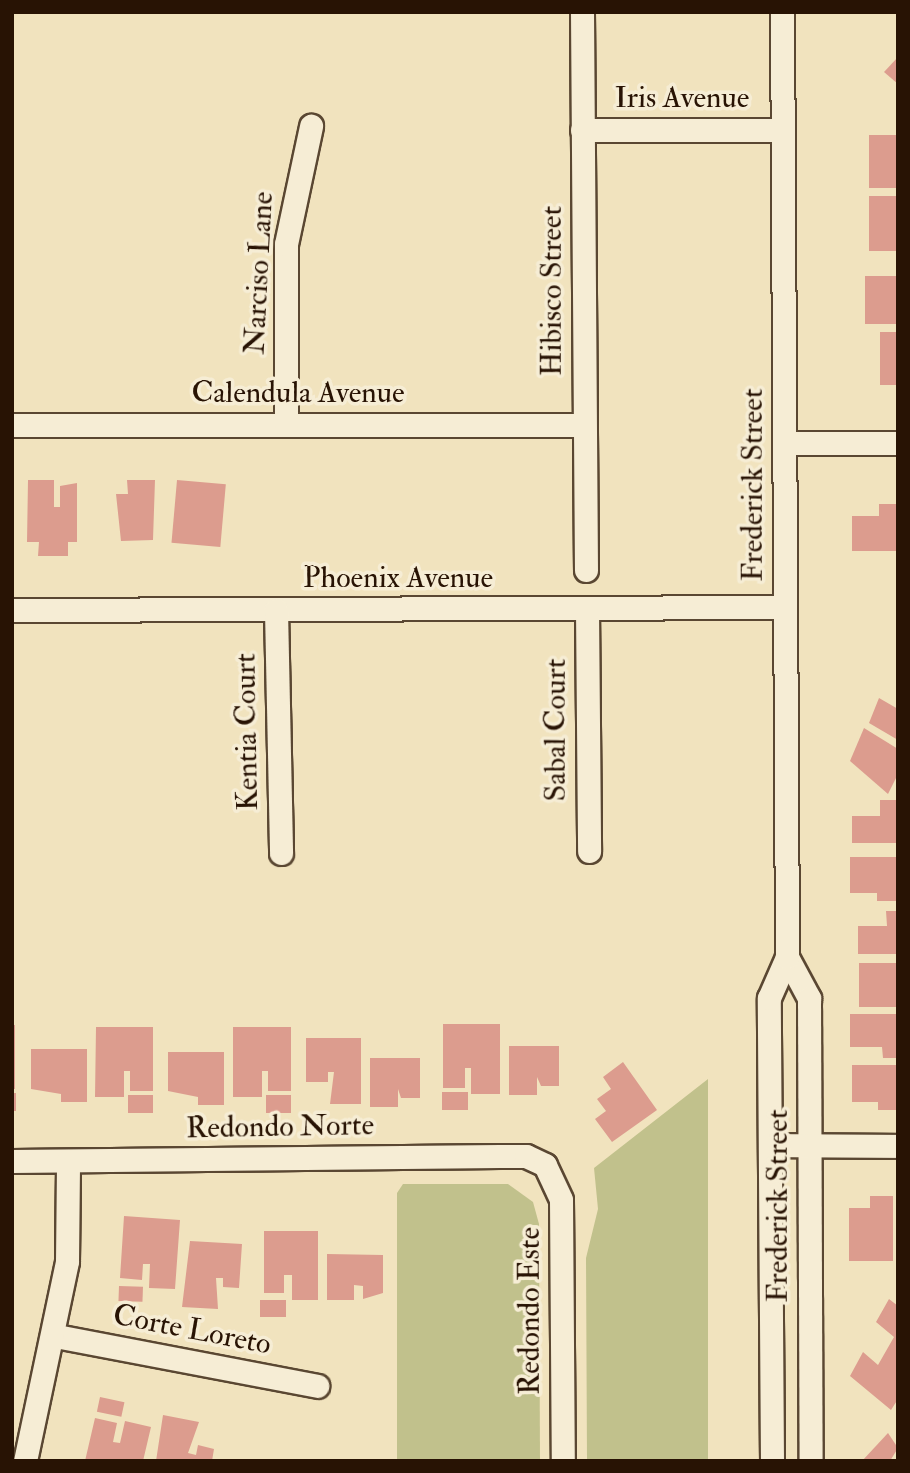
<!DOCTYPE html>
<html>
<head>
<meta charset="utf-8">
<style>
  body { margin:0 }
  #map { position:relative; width:910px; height:1473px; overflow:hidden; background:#f1e3be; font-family:"IM FELL Double Pica",serif }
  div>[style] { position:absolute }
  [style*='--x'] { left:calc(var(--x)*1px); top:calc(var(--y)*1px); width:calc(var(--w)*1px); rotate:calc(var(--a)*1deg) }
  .green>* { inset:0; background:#c1c18c }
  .building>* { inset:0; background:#dc9c8e; transform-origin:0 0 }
  .roads { filter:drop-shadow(2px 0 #5a4732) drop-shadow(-2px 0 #5a4732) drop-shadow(0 2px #5a4732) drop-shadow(0 -2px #5a4732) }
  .minor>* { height:23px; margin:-11.5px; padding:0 11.5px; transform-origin:11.5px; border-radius:11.5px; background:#f6edd5 }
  span { translate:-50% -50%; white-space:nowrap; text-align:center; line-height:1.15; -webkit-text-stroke:7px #f6edd5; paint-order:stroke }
  .street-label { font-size:30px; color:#281304 }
  .frame { position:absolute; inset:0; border:14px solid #281304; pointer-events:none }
</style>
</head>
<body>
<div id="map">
  <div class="green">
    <i style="clip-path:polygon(708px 1079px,708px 1461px,587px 1461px,586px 1258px,598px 1209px,594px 1168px)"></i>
    <i style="clip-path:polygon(403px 1184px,508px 1184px,533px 1202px,539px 1224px,540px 1461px,397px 1461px,397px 1193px)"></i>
  </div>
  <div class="building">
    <i style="clip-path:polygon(898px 57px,898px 84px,884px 72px)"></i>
    <i style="left:869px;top:135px;width:29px;height:53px"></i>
    <i style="left:869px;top:196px;width:29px;height:55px"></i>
    <i style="left:865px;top:276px;width:33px;height:48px"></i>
    <i style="left:880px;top:332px;width:18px;height:53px"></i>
    <i style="clip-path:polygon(28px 480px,54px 480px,54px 507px,60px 507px,60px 486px,77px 483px,77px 542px,68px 542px,68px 556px,38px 556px,39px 542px,27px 542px)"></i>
    <i style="clip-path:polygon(127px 480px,155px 480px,153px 540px,121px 541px,116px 494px,128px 494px)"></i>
    <i style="left:177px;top:480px;width:49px;height:63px;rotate:5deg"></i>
    <i style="clip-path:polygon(879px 504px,898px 504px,898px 551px,852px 551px,852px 516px,879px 516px)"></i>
    <i style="clip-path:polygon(879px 698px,898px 709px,898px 740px,869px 723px)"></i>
    <i style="clip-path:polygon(864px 728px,898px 749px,898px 774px,888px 794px,850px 761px)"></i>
    <i style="clip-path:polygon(880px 800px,898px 800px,898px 843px,852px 843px,852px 816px,880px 816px)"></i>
    <i style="clip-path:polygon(850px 857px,898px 857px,897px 901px,877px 901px,877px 893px,850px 893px)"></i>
    <i style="clip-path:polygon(886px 911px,898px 911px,898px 954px,858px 954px,858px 926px,887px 926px)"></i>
    <i style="left:859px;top:963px;width:39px;height:44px"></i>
    <i style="clip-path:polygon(850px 1014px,898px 1014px,898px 1058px,883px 1058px,882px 1047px,850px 1047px)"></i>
    <i style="clip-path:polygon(443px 1024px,500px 1024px,500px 1094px,471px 1094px,471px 1068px,465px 1068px,465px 1088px,443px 1088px)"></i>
    <i style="left:12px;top:1025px;width:3px;height:64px"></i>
    <i style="clip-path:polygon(96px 1027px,153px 1027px,153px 1091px,130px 1091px,130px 1071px,124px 1071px,124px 1097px,95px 1097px)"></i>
    <i style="clip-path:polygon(233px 1027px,291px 1027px,291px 1091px,268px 1091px,268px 1071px,262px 1071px,262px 1097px,233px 1097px)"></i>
    <i style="clip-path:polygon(306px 1038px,361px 1038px,361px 1104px,330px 1104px,334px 1072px,328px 1072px,328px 1082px,306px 1082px)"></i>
    <i style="clip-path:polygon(509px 1046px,559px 1046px,559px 1086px,541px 1086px,537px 1077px,537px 1095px,509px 1095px)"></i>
    <i style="clip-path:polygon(31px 1049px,87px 1049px,87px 1102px,61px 1102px,61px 1094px,31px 1089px)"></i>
    <i style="clip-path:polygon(168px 1052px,224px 1052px,224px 1105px,198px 1105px,198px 1097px,168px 1091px)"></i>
    <i style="clip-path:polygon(370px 1058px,420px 1058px,420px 1098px,401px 1098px,398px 1089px,398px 1107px,370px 1107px)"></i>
    <i style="clip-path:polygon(623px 1062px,657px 1110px,612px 1142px,595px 1119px,606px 1111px,597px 1099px,611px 1089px,603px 1077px)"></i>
    <i style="clip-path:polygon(852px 1065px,898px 1065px,898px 1110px,878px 1110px,878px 1102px,852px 1102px)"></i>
    <i style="left:442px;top:1092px;width:26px;height:18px"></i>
    <i style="left:12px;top:1093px;width:4px;height:18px"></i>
    <i style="left:128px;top:1095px;width:25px;height:18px"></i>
    <i style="left:266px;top:1095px;width:25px;height:18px"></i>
    <i style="clip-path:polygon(870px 1196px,893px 1196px,893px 1261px,849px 1261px,849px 1208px,870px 1208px)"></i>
    <i style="clip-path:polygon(124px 1216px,180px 1220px,175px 1289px,149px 1288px,150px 1264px,143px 1264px,142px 1280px,120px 1278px)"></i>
    <i style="clip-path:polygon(264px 1231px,318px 1231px,318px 1300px,292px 1300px,292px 1275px,284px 1275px,284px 1293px,264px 1293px)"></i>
    <i style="clip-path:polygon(190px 1241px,242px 1244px,239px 1288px,223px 1287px,223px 1278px,216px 1278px,218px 1309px,182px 1307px)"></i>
    <i style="clip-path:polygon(327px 1254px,383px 1255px,383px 1293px,363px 1299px,363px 1286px,354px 1285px,354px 1300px,327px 1300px)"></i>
    <i style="left:119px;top:1286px;width:24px;height:15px;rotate:2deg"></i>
    <i style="clip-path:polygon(889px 1299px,898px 1306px,898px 1399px,891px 1410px,850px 1376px,863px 1352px,878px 1365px,894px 1337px,876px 1322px)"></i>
    <i style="left:260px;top:1300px;width:26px;height:17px"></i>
    <i style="left:100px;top:1397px;width:25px;height:15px;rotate:12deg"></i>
    <i style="clip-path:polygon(163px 1415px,199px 1422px,188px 1453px,196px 1455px,198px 1445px,214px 1449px,212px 1461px,156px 1461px)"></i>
    <i style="clip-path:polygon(95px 1418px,117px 1423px,113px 1442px,120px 1443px,125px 1421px,151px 1427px,143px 1461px,85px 1461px)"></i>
    <i style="clip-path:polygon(888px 1433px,898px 1448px,890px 1461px,862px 1461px)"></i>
  </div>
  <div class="roads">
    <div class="minor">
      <i style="--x:582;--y:12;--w:558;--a:89.59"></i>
      <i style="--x:582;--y:130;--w:200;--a:0"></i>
      <i style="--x:12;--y:425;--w:572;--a:0"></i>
      <i style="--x:286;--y:425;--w:181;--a:-90"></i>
      <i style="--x:286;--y:244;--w:121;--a:-78"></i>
      <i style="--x:784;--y:443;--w:114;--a:0"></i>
      <i style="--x:587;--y:609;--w:242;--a:89.5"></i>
      <i style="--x:12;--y:610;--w:773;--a:-0.22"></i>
      <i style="--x:276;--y:610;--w:243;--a:88.8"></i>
      <i style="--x:787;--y:957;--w:47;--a:61.8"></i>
      <i style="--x:809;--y:998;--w:463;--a:89.8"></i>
      <i style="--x:770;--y:1145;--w:128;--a:0.4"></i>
      <i style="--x:12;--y:1161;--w:488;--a:-0.6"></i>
      <i style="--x:500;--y:1156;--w:26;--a:0"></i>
      <i style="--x:526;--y:1156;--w:21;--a:25"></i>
      <i style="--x:545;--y:1165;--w:38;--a:65"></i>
      <i style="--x:561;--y:1200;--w:261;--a:89.6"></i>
      <i style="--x:56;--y:1336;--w:266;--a:10.8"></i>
      <i style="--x:25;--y:1461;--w:204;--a:-78.1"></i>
      <i style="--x:67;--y:1261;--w:100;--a:-89.4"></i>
      <i style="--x:772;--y:1461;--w:463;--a:-90.4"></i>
      <i style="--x:769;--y:998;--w:45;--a:-66.3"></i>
      <i style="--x:787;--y:957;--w:945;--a:-90.3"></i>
    </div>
  </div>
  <div class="street-label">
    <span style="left:682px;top:98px">Iris Avenue</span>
    <span style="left:259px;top:273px;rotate:-87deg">Narciso Lane</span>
    <span style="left:552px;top:291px;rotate:-90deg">Hibisco Street</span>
    <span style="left:298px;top:393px">Calendula Avenue</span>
    <span style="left:753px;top:485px;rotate:-90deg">Frederick Street</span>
    <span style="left:398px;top:578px">Phoenix Avenue</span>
    <span style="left:556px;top:730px;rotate:-90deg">Sabal Court</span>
    <span style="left:247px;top:732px;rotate:-91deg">Kentia Court</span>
    <span style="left:280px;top:1127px;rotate:-1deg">Redondo Norte</span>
    <span style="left:778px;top:1206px;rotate:-90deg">Frederick Street</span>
    <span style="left:530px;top:1311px;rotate:-90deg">Redondo Este</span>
    <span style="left:192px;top:1330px;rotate:11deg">Corte Loreto</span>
  </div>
  <div class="frame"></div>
</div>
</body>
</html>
